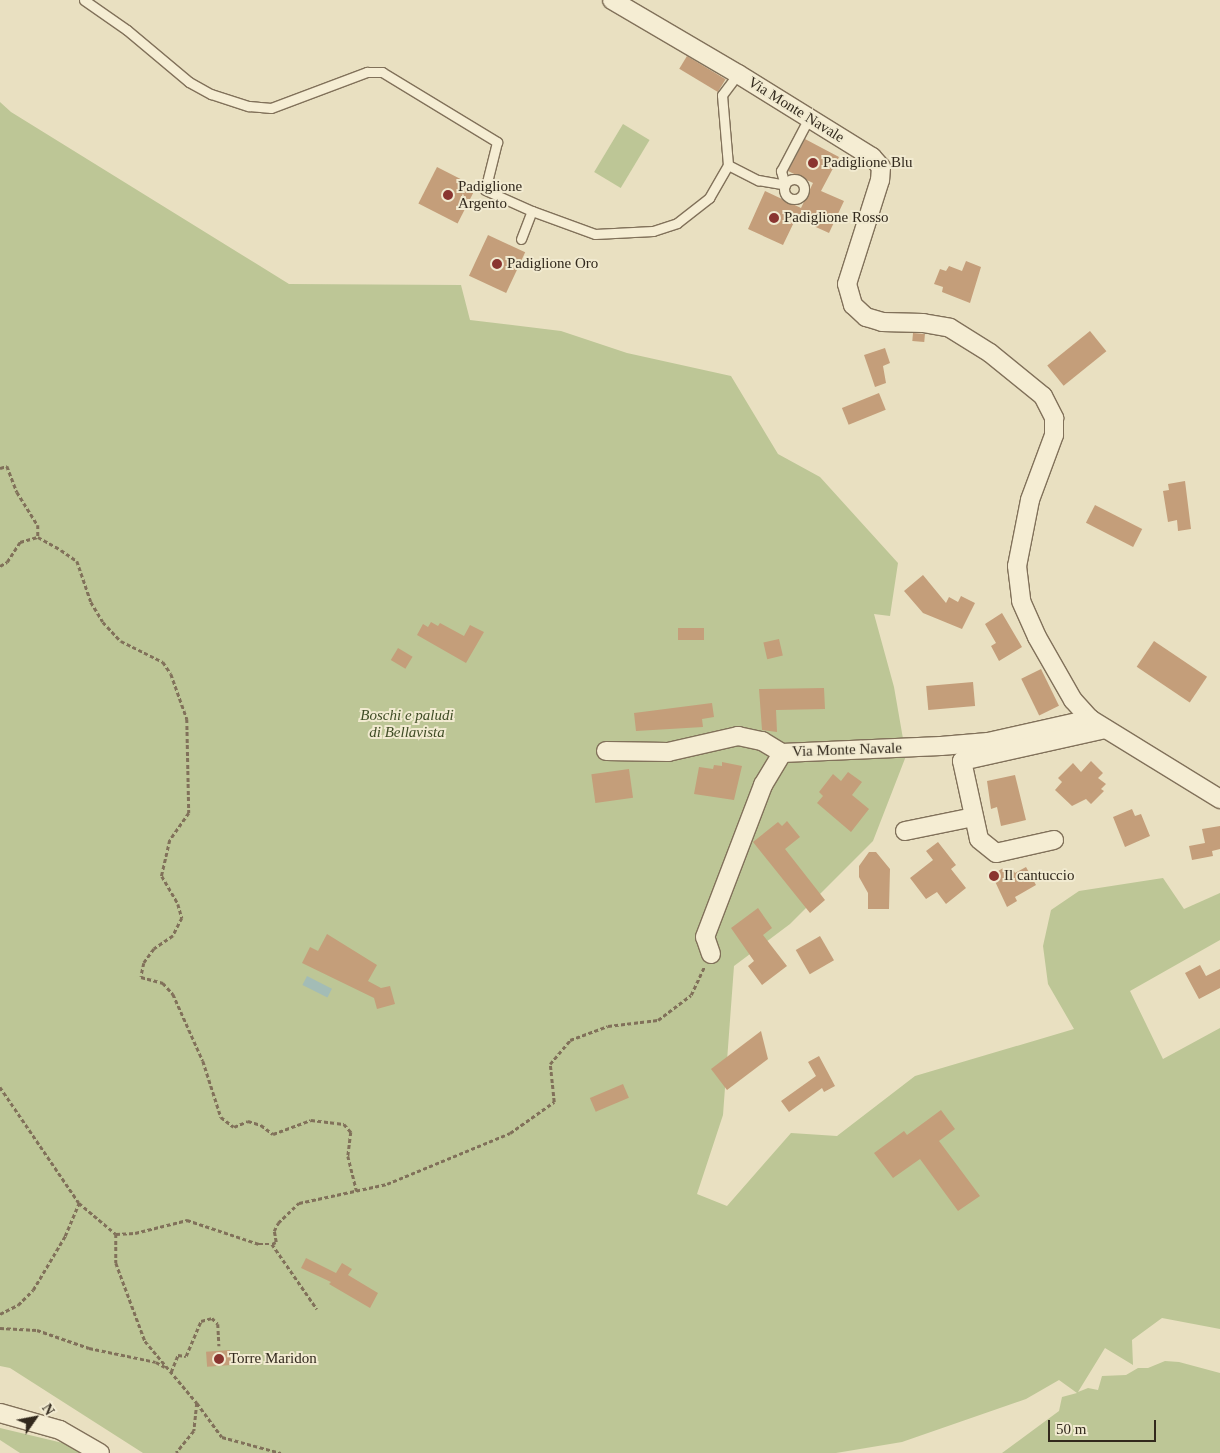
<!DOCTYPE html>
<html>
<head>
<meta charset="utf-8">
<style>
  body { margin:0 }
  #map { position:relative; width:1220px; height:1453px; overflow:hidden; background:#e9e0c1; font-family:Georgia,serif }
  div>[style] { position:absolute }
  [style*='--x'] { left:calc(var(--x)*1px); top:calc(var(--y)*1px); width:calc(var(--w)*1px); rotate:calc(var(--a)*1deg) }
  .green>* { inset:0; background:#bdc696; transform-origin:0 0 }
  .water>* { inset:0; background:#a3bcb6; transform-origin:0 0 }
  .building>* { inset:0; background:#c49e7a; transform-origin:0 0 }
  .path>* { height:2.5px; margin-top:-1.25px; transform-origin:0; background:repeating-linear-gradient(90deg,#81715a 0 4px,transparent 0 6.5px) }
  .roads { filter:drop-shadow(1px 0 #81715a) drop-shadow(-1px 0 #81715a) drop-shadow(0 1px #81715a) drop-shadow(0 -1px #81715a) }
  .service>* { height:9px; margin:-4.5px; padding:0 4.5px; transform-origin:4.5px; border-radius:4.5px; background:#f5edd3 }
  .service>.ring { margin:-4.5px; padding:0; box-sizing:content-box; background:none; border:9px solid #f5edd3; border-radius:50% }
  .minor>* { height:18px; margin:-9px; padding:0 9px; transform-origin:9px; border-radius:9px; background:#f5edd3 }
  .dots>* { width:14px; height:14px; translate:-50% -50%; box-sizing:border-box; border:2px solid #f1ead0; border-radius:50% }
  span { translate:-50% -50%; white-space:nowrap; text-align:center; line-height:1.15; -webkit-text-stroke:4px #f1ead0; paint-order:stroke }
  .street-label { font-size:15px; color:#32291d }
  .poi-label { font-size:15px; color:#32291d }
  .left { translate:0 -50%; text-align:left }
  .park-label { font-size:15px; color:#404d26; font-style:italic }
  .north { position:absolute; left:10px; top:1393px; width:50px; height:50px; -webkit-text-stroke:4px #f1ead0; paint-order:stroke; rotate:57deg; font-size:14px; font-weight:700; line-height:20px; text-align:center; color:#32291d }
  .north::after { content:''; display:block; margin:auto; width:18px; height:22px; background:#32291d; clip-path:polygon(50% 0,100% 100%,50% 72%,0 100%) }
  .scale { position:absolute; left:1048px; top:1420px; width:108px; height:22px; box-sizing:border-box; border:2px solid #32291d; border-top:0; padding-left:6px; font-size:15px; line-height:18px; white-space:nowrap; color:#32291d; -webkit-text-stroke:4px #f1ead0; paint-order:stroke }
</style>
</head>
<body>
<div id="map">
  <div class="green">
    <i style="clip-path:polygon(0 102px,11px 112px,289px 284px,461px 285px,470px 320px,561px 331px,627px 353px,731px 376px,778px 454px,820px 477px,898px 563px,890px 616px,874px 614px,894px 687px,906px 756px,873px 841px,790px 924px,734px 966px,723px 1115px,697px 1194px,727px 1206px,791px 1133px,837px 1136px,915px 1076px,1074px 1029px,1048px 984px,1043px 946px,1051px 910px,1079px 891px,1163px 878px,1184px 909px,1220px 893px,1220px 940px,1130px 991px,1163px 1059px,1220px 1028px,1220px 1329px,1162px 1318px,1132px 1340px,1133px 1365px,1105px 1348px,1078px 1392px,1088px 1388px,1098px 1390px,1102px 1376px,1126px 1375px,1138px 1368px,1148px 1368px,1165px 1361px,1179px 1362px,1220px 1373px,1220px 1453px,1002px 1453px,1059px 1411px,1062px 1397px,1077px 1393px,1059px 1380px,1026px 1399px,902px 1442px,836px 1453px,143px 1453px,10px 1368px,0 1366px)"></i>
    <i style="left:623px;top:124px;width:31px;height:56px;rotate:31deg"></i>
    <i style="clip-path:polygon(0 1428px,67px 1444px,82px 1453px,20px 1453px,0 1440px)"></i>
  </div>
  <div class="water">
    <i style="left:307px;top:976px;width:28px;height:10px;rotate:27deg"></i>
  </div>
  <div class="building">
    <i style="left:687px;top:56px;width:45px;height:15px;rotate:31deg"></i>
    <i style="clip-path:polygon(805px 139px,839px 157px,821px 191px,844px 201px,829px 233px,796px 218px,783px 245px,748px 229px,765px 191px,801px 208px,813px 183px,788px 171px)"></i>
    <i style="left:437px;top:167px;width:44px;height:41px;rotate:27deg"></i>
    <i style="left:488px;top:235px;width:41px;height:45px;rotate:25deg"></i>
    <i style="clip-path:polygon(966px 261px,981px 267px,970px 303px,942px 292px,943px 287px,934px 284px,940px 269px,946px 271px,949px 266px,962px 271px)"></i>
    <i style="left:1090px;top:331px;width:26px;height:55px;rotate:51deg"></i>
    <i style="left:913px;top:333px;width:12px;height:8px;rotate:5deg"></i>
    <i style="clip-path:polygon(885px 348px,890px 363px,883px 366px,886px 383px,875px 387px,864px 355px)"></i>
    <i style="left:879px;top:393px;width:18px;height:40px;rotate:68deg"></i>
    <i style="clip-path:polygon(1185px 481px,1191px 529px,1178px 531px,1177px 520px,1168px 522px,1163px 491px,1169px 490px,1168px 484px)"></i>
    <i style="left:1095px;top:505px;width:53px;height:20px;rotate:27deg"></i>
    <i style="clip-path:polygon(923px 575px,946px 603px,949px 597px,958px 602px,961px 596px,975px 603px,962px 629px,923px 613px,904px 591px)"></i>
    <i style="clip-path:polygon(1002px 613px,1022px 647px,999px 661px,991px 646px,996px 643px,985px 624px)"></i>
    <i style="clip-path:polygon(431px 622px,438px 626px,440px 623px,464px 636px,470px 625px,484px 632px,466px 663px,417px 635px,423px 624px,428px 627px)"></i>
    <i style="left:678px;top:628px;width:26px;height:12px"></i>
    <i style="left:779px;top:639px;width:17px;height:16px;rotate:77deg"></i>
    <i style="left:1154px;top:641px;width:64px;height:31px;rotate:34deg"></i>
    <i style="left:398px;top:648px;width:17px;height:14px;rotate:31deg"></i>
    <i style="left:1041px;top:669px;width:41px;height:22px;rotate:64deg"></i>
    <i style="left:973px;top:682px;width:24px;height:47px;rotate:85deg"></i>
    <i style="clip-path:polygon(824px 688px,825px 709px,776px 710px,777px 732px,762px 730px,759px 689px)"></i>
    <i style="clip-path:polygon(712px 703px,714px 717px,702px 719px,703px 727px,636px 731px,634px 713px)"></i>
    <i style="clip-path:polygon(1091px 761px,1103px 773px,1098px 778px,1106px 784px,1101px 789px,1104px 791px,1091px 804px,1086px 799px,1072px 806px,1055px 790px,1062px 782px,1058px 778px,1073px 763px,1081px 772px)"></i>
    <i style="clip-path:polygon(722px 762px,742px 766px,734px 800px,694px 794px,699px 767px,713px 769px,714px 765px,722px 766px)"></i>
    <i style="left:629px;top:769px;width:29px;height:38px;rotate:82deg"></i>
    <i style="clip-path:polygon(848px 772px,862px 782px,852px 795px,869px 809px,851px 832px,817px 803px,823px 796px,819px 792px,833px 774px,841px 781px)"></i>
    <i style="clip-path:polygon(1015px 775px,1026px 820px,1001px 826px,997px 807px,991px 809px,987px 781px)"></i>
    <i style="clip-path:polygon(1132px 809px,1135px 816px,1141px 814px,1150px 836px,1125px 847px,1113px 817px)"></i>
    <i style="clip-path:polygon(787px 821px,800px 837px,785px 849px,825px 900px,810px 913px,753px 842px,778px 822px,782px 826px)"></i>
    <i style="clip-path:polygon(1220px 826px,1220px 849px,1212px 851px,1213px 856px,1192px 860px,1189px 846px,1205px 843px,1202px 829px)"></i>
    <i style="clip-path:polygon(938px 842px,956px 865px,951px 869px,966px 888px,946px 904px,937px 892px,926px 899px,910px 878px,933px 860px,926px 851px)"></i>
    <i style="clip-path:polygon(869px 852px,876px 852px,890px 869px,889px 909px,868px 909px,868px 893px,859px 877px,859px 866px)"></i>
    <i style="clip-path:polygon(1026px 867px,1036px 885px,1015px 897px,1017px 901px,1007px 907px,992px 875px,1003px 868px,1006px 872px,1012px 868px,1015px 873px)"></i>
    <i style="clip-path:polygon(758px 908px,772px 928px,763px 935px,787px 966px,762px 985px,748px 966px,754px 961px,731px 928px)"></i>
    <i style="clip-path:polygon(327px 934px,377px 965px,368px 981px,381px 988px,390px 986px,395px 1004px,377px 1009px,374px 998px,302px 963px,310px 947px,318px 951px)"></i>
    <i style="left:820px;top:936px;width:28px;height:28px;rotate:60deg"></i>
    <i style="clip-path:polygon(1200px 965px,1206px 976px,1220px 969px,1220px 988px,1199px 999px,1185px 973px)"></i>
    <i style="clip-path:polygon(761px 1031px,768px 1059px,727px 1090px,711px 1069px)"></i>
    <i style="clip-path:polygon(819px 1056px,835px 1086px,824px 1092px,822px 1088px,789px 1112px,781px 1101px,816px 1076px,808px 1062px)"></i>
    <i style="left:623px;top:1084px;width:15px;height:36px;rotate:67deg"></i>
    <i style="clip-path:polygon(941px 1110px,955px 1129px,939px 1141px,980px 1196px,958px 1211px,920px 1159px,893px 1178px,874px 1153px,904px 1131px,907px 1135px)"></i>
    <i style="clip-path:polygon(306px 1258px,336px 1273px,342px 1263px,352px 1269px,348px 1275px,378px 1293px,370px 1308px,329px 1284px,331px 1282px,301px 1268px)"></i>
    <i style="left:230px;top:1350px;width:15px;height:24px;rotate:86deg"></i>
  </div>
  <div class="path">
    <i style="--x:0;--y:468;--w:7;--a:-16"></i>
    <i style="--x:7;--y:466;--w:28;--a:69"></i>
    <i style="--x:17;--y:492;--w:39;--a:58"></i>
    <i style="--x:38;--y:525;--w:12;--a:90"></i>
    <i style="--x:0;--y:566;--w:8;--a:-30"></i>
    <i style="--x:7;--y:562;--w:24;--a:-57"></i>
    <i style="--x:20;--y:542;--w:19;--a:-16"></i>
    <i style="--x:38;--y:537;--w:26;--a:29"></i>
    <i style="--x:61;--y:550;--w:19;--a:35"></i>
    <i style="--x:77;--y:561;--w:43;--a:71.1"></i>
    <i style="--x:91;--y:602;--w:23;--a:59"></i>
    <i style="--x:103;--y:622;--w:26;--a:47"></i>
    <i style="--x:121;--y:641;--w:47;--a:26.6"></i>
    <i style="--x:163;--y:662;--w:14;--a:56"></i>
    <i style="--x:171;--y:674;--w:48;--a:70.4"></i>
    <i style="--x:187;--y:719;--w:94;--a:88.8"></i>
    <i style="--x:189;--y:813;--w:33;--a:125"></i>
    <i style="--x:170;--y:840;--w:37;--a:103"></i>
    <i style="--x:162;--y:876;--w:32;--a:60"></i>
    <i style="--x:178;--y:904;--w:15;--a:74"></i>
    <i style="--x:182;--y:918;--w:20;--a:117"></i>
    <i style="--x:173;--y:936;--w:23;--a:146"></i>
    <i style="--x:154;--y:949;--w:17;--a:126"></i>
    <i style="--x:144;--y:963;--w:14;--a:102"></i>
    <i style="--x:141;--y:977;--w:23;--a:15"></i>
    <i style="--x:163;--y:983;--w:15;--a:48"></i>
    <i style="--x:173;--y:994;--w:73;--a:65.9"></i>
    <i style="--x:203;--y:1061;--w:59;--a:72.2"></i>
    <i style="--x:221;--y:1117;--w:16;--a:38"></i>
    <i style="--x:234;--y:1127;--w:15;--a:-23"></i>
    <i style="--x:248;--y:1121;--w:14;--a:17"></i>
    <i style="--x:261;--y:1125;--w:15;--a:37"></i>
    <i style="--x:273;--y:1134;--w:40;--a:-20.2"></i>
    <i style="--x:311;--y:1120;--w:33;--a:7"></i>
    <i style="--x:344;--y:1124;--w:11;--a:49"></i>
    <i style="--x:351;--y:1132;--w:24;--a:97"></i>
    <i style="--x:348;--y:1156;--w:36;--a:76"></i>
    <i style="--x:0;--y:1087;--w:140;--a:55.7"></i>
    <i style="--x:79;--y:1203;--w:48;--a:40"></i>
    <i style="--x:116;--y:1234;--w:29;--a:90"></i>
    <i style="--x:116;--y:1263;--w:83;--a:69.6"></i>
    <i style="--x:145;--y:1341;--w:81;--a:50"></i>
    <i style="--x:197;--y:1403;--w:28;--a:96"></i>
    <i style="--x:194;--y:1431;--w:28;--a:129"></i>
    <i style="--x:116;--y:1234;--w:19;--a:-3"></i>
    <i style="--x:135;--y:1233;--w:54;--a:-14"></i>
    <i style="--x:187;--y:1220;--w:76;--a:18.4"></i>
    <i style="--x:259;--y:1244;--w:13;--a:0"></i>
    <i style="--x:272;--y:1244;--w:4;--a:-27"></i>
    <i style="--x:276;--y:1242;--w:11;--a:-100"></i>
    <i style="--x:274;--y:1231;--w:9;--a:-63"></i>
    <i style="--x:278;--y:1223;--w:29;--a:-44"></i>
    <i style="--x:299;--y:1203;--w:90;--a:-12.2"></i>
    <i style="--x:387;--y:1184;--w:133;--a:-22.5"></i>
    <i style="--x:510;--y:1133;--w:54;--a:-35.2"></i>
    <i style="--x:554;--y:1102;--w:38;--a:-96"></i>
    <i style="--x:550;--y:1064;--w:31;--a:-50"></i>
    <i style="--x:570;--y:1040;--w:40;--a:-20.2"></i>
    <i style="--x:608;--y:1026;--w:50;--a:-6.8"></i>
    <i style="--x:658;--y:1020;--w:41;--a:-37.1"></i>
    <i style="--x:691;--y:995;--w:31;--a:-65"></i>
    <i style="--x:272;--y:1244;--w:79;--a:55.3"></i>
    <i style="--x:0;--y:1314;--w:20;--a:-27"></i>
    <i style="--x:18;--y:1305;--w:21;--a:-45"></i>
    <i style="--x:33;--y:1290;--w:63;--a:-59.3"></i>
    <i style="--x:65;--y:1236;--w:36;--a:-67"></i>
    <i style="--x:0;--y:1328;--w:37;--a:3"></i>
    <i style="--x:37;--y:1330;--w:55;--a:19.1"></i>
    <i style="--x:89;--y:1348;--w:68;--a:11.8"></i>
    <i style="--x:156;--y:1362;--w:10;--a:29"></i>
    <i style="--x:171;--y:1372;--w:18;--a:-68"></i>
    <i style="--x:178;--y:1355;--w:8;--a:7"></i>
    <i style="--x:186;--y:1356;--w:38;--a:-67"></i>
    <i style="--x:201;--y:1321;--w:11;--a:-15"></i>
    <i style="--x:212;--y:1318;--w:8;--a:45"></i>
    <i style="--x:218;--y:1324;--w:22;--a:87"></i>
    <i style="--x:197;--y:1403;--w:42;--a:53.7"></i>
    <i style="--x:222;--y:1437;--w:61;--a:15.2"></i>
  </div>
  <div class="roads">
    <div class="service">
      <i style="--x:84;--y:0;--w:52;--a:34.9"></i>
      <i style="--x:127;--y:30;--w:81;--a:40"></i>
      <i style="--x:189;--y:82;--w:25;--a:29"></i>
      <i style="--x:211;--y:94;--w:40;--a:18"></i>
      <i style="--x:249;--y:106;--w:22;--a:5"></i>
      <i style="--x:271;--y:108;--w:103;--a:-20.6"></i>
      <i style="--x:367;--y:72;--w:15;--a:0"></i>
      <i style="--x:382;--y:72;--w:135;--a:31.3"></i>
      <i style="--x:497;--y:142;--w:49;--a:104"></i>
      <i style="--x:485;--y:190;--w:51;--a:24.1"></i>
      <i style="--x:532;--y:211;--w:67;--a:20.1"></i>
      <i style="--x:595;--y:234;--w:58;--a:-3"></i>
      <i style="--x:653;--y:231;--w:25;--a:-18"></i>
      <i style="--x:677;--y:223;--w:41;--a:-38"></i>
      <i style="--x:709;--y:198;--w:38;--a:-60"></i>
      <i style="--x:728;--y:165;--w:34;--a:27"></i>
      <i style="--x:758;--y:180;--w:27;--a:10"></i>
      <i style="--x:785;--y:185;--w:15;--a:-106"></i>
      <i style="--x:781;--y:171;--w:60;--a:-62.2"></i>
      <i style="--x:728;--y:165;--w:70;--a:-94.9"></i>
      <i style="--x:722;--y:95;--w:26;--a:-53"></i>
      <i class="ring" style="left:784px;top:179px;width:11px;height:11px"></i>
      <i style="--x:521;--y:239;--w:30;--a:-69"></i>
    </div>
    <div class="minor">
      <i style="--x:612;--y:0;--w:146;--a:30.4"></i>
      <i style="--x:738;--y:74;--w:158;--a:31.8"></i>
      <i style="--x:872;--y:157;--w:13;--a:48"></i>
      <i style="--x:881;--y:167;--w:13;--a:94"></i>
      <i style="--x:880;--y:180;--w:109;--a:107.6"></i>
      <i style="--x:847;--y:284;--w:22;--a:74"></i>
      <i style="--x:853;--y:305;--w:18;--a:43"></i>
      <i style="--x:866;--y:317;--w:17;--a:17"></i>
      <i style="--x:882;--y:322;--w:41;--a:1.4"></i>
      <i style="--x:923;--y:323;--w:27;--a:10"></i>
      <i style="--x:950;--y:328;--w:47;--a:32"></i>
      <i style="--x:990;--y:353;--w:68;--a:39.1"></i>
      <i style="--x:1043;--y:396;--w:25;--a:63"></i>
      <i style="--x:1054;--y:418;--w:17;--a:90"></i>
      <i style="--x:1054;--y:435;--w:69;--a:110.3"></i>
      <i style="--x:1030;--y:500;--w:67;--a:101.1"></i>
      <i style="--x:1017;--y:566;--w:35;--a:83"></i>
      <i style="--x:1021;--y:601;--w:39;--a:66"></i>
      <i style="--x:1037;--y:637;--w:73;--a:60.3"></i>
      <i style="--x:1073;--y:700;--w:25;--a:48"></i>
      <i style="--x:1090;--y:719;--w:153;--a:31.6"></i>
      <i style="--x:606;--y:751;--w:62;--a:0.9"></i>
      <i style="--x:668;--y:752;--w:72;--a:-12.9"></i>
      <i style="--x:738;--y:736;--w:25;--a:12"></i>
      <i style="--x:762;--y:741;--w:23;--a:31"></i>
      <i style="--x:782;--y:753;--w:159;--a:-2.5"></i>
      <i style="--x:941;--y:746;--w:47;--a:-4.9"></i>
      <i style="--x:988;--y:742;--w:105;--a:-12.7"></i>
      <i style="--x:905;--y:831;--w:70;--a:-11.5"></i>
      <i style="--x:1054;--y:840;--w:59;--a:167.4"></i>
      <i style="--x:996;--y:853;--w:22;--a:-141"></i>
      <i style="--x:979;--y:839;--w:80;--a:-102.3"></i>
      <i style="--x:962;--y:761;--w:147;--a:-12.6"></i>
      <i style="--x:711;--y:954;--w:18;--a:-109"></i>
      <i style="--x:705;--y:937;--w:163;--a:-69.1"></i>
      <i style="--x:763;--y:785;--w:37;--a:-59"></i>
      <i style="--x:0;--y:1413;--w:62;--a:15.8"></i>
      <i style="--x:60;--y:1430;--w:46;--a:29.9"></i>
    </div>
  </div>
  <div class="dots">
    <i style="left:813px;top:163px;background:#8a3530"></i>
    <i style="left:448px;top:195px;background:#8a3530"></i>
    <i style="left:774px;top:218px;background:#8a3530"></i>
    <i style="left:497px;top:264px;background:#8a3530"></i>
    <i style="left:994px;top:876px;background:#8a3530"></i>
    <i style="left:219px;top:1359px;background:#8a3530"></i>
  </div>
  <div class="street-label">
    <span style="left:796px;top:110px;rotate:32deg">Via Monte Navale</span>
    <span style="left:847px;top:750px;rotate:-2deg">Via Monte Navale</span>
  </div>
  <div class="poi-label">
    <span class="left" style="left:823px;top:163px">Padiglione Blu</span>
    <span class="left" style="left:458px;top:195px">Padiglione<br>Argento</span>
    <span class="left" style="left:784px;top:218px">Padiglione Rosso</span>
    <span class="left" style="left:507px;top:264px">Padiglione Oro</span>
    <span class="left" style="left:1004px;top:876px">Il cantuccio</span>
    <span class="left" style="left:229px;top:1359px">Torre Maridon</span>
  </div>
  <div class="park-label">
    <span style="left:407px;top:724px">Boschi e paludi<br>di Bellavista</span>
  </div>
  <div class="north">N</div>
  <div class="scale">50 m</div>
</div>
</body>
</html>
